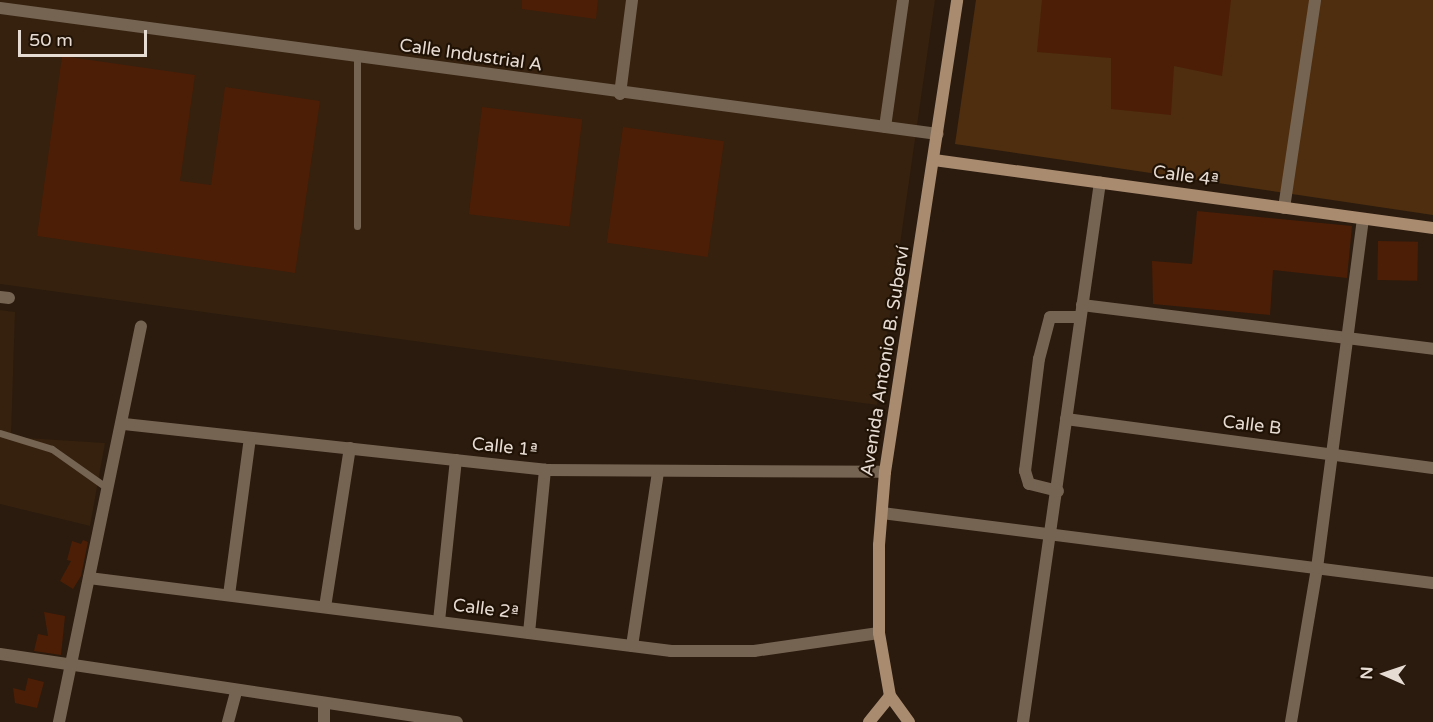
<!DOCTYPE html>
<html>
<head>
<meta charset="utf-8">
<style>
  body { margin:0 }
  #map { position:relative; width:1433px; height:722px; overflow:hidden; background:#2a1b0e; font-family:"Varela Round",sans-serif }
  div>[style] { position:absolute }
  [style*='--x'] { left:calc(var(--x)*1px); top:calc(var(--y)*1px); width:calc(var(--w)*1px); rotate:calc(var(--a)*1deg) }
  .built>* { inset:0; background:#35210e }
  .green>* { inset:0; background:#4e2e0f }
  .building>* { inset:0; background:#4c1e06; transform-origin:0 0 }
  .lane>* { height:7px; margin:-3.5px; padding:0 3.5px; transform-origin:3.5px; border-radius:3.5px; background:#766453 }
  .street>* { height:12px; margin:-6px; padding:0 6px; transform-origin:6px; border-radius:6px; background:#766453 }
  .secondary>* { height:12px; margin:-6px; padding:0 6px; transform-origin:6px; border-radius:6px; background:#a98b70 }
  span { translate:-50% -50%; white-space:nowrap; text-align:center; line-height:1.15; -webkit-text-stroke:4.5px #201205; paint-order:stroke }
  .street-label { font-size:18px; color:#e7dcd3 }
  .north { position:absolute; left:1355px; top:644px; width:60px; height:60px; -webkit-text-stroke:4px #201205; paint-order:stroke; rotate:273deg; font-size:16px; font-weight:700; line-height:24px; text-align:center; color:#e7dcd3 }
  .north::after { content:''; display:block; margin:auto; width:21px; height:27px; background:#e7dcd3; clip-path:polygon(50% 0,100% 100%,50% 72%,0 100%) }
  .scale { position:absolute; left:18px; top:30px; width:129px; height:27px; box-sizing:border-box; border:3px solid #e7dcd3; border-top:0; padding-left:8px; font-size:18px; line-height:21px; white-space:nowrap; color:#e7dcd3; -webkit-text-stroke:4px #201205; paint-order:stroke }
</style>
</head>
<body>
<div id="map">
  <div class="built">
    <i style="clip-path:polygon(0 0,935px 0,877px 405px,0 284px)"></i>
    <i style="clip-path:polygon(0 310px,15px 312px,11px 437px,105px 443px,90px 526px,0 504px)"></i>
  </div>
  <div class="green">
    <i style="clip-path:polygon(976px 0,1433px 0,1433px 215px,955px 144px)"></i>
  </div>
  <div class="building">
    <i style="clip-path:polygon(522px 0,598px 0,596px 19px,522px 9px)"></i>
    <i style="clip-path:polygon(1042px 0,1231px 0,1222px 76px,1174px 66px,1171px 115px,1111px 109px,1111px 58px,1037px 52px)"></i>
    <i style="clip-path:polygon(62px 56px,195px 75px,180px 181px,211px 185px,225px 87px,320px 101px,295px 273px,37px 236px)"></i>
    <i style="left:482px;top:107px;width:101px;height:108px;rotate:7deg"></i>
    <i style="left:623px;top:127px;width:102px;height:117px;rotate:8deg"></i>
    <i style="clip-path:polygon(1197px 211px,1352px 226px,1347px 278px,1273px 270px,1270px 315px,1153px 304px,1152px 261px,1192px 264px)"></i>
    <i style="left:1378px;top:241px;width:40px;height:39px;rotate:1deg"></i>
    <i style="clip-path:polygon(83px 540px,88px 542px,81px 576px,73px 589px,60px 581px,71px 561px,67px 560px,72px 541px,81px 544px)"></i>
    <i style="clip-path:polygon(44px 612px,65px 616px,61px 655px,34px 651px,38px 634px,48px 636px)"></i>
    <i style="clip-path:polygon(28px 678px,44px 682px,37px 708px,15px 703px,13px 688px,25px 691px)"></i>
  </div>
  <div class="lane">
    <i style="--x:357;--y:57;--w:169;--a:90"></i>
    <i style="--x:0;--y:433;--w:54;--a:17.1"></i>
    <i style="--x:52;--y:449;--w:67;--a:35.3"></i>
  </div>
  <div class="street">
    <i style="--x:0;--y:8;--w:946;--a:7.65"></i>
    <i style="--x:620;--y:94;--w:95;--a:-82.7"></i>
    <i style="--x:885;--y:127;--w:128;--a:-81.9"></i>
    <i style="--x:1284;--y:208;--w:210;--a:-81.5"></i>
    <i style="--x:0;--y:297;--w:9;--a:6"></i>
    <i style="--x:1082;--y:305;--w:354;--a:7.1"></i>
    <i style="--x:1066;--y:419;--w:370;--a:7.6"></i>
    <i style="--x:124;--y:424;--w:424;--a:6.2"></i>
    <i style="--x:545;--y:470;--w:340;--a:0.3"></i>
    <i style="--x:1058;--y:491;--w:30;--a:-166"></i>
    <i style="--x:1029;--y:484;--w:14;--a:-107"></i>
    <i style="--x:1025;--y:471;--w:113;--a:-82.9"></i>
    <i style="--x:1039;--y:359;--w:43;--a:-75.3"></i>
    <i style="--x:1050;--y:317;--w:30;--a:0"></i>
    <i style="--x:882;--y:513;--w:555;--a:7.24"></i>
    <i style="--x:89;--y:578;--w:587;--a:7.15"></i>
    <i style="--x:671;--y:651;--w:83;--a:0"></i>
    <i style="--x:754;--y:651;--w:126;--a:-8.2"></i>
    <i style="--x:229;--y:595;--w:158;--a:-82.4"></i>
    <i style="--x:325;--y:607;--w:161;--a:-81.1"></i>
    <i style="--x:439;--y:621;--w:162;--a:-84"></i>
    <i style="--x:529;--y:633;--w:164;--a:-84.4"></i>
    <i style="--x:632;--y:646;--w:176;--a:-81.5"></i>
    <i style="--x:0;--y:654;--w:462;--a:8.5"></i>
    <i style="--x:324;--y:703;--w:19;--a:90"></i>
    <i style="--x:59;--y:722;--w:404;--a:-78.3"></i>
    <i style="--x:228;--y:722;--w:31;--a:-75"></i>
    <i style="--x:1023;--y:722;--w:545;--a:-81.88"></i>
    <i style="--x:1291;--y:722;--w:156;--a:-80.4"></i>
    <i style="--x:1317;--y:568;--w:352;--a:-82.5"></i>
  </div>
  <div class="secondary">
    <i style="--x:934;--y:160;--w:504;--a:7.76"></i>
    <i style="--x:869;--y:722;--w:33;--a:-51"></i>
    <i style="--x:909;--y:722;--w:32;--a:-126"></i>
    <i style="--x:890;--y:696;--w:64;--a:-99.9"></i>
    <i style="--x:879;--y:633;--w:88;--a:-90"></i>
    <i style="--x:879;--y:545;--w:73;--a:-85.3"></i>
    <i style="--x:885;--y:472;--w:477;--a:-81.3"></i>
  </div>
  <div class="street-label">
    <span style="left:471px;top:55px;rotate:8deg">Calle Industrial A</span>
    <span style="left:1186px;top:176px;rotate:8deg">Calle 4ª</span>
    <span style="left:885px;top:361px;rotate:-81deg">Avenida Antonio B. Suberví</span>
    <span style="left:1252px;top:425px;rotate:7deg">Calle B</span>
    <span style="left:505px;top:447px;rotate:6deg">Calle 1ª</span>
    <span style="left:486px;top:609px;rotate:7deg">Calle 2ª</span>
  </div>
  <div class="north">N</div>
  <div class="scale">50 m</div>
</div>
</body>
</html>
